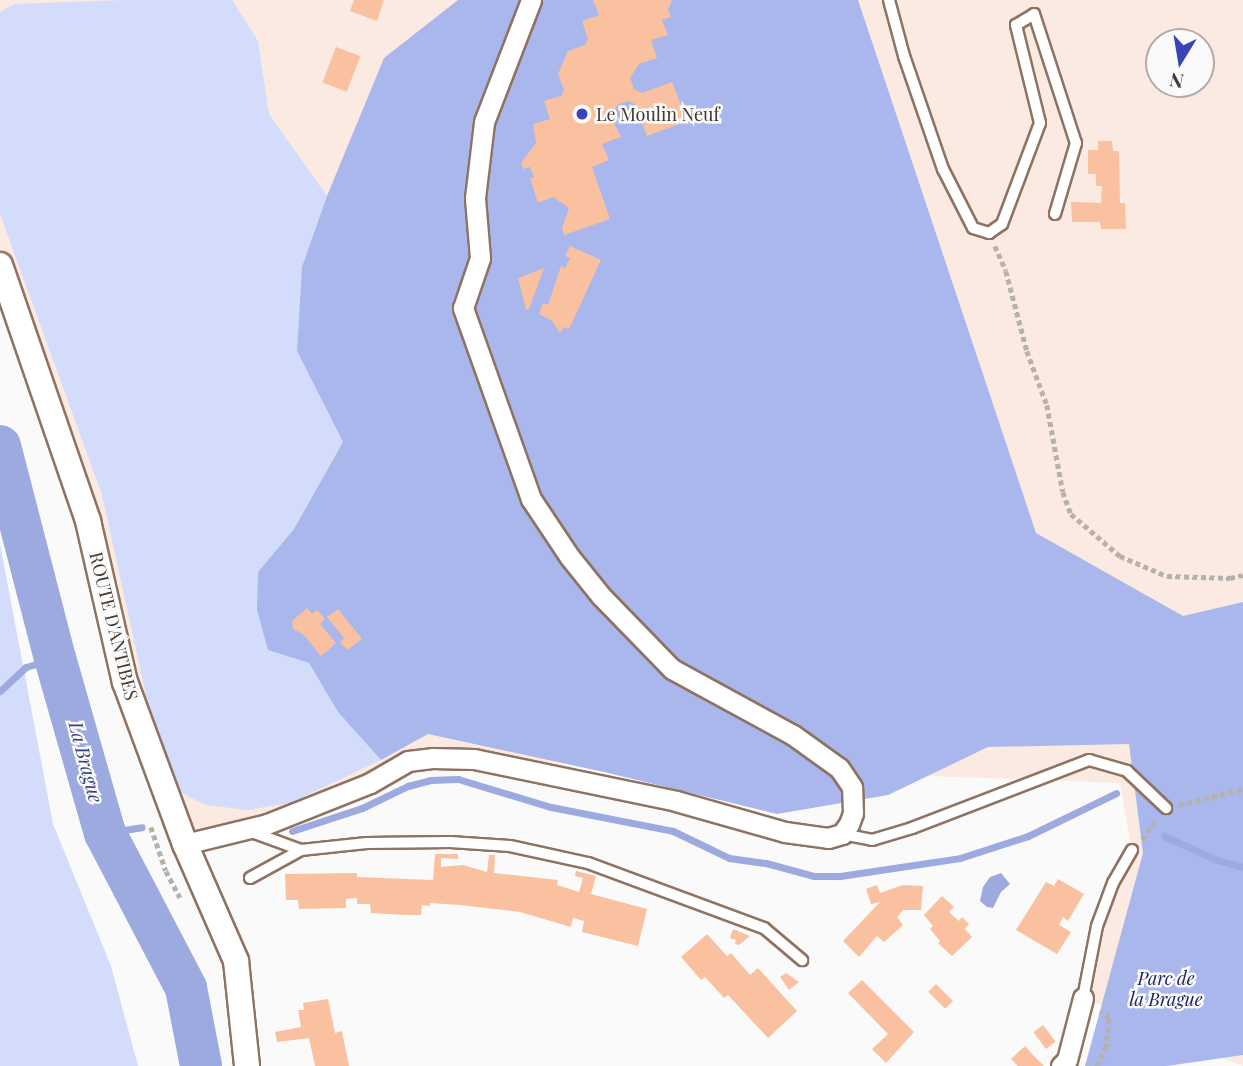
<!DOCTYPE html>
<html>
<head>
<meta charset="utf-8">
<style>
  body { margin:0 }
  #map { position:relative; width:1243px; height:1066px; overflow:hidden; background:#fafafa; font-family:"Playfair Display",serif }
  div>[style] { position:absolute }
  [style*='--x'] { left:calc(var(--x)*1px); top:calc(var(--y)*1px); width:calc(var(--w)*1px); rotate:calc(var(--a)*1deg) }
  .built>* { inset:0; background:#faeae1 }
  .green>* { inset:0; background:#d4dcfc }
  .forest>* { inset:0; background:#a9b7ed }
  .water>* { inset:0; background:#9caadf }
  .stream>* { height:7px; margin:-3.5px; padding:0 3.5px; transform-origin:3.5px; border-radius:3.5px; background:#9caadf }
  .river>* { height:42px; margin:-21px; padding:0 21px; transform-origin:21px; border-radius:21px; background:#9caadf }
  .building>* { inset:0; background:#f9c19f; transform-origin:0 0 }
  .path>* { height:4.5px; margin-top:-2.25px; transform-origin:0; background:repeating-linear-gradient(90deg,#b5b1ae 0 5px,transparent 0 8.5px) }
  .roads { filter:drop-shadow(2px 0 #8f7362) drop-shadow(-2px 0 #8f7362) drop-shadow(0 2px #8f7362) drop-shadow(0 -2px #8f7362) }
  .service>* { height:10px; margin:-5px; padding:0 5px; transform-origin:5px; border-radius:5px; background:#fff }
  .minor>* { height:19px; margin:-9.5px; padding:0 9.5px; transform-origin:9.5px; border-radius:9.5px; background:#fff }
  .tertiary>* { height:24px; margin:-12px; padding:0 12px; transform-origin:12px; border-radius:12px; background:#fff }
  .dots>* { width:19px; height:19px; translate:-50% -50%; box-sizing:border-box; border:4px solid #fafafa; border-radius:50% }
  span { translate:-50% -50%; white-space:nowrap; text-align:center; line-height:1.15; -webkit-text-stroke:5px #fafafa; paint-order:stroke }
  .poi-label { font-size:18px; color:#443830 }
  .left { translate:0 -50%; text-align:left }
  .street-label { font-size:18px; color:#443830 }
  .park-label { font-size:18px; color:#1c2260; font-style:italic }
  .water-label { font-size:19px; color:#333e7e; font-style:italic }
  .north { position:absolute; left:1145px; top:28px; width:70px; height:70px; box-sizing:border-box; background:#fafafa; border:2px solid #b1aca9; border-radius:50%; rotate:191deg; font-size:19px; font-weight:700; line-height:28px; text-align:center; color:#443830 }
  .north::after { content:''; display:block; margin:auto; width:24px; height:32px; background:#3a44b7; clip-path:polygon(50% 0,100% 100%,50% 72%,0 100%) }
</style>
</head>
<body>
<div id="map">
  <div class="built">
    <i style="clip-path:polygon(evenodd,0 0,1243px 0,1243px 1066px,1080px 996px,1093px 920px,1131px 847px,1120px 783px,432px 758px,186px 843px,0 263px,0 0,1159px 42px,1201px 42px,1201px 84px,1159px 84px,1159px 42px)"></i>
  </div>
  <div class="green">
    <i style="clip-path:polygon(123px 0,232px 0,258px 41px,269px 114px,327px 196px,302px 267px,297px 351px,343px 442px,294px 529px,258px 572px,268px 650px,309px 663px,338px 712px,381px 760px,290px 803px,247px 810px,206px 805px,175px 790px,148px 704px,102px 495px,0 214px,0 12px,15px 4px)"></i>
    <i style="clip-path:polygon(0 544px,53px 824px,111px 966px,138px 1066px,0 1066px)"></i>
  </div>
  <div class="forest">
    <i style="clip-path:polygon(458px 0,858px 0,1036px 533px,1183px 616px,1243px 602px,1243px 1055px,1167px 1066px,1085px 1066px,1143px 853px,1129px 744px,988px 747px,888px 795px,777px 814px,604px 772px,428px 734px,381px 760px,338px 712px,309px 663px,268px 650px,257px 610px,258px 572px,294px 529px,343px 442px,297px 351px,302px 267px,327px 196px,384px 58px)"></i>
  </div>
  <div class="water">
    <i style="clip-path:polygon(1001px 873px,1010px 884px,1001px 892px,993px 908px,987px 907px,980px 901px,983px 887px,990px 877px)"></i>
  </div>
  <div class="stream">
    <i style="--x:0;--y:691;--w:35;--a:-43"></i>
    <i style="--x:26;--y:667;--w:30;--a:-17"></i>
    <i style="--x:292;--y:831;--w:74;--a:-18.2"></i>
    <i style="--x:362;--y:808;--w:51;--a:-25.6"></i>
    <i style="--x:408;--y:786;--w:23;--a:-15"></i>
    <i style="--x:430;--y:780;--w:28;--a:-2"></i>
    <i style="--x:458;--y:779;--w:97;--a:16.8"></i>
    <i style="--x:551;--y:807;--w:124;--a:11.1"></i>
    <i style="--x:673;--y:831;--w:62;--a:25.7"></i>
    <i style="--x:729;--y:858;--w:37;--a:8"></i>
    <i style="--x:766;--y:863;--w:50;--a:15.2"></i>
    <i style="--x:814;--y:876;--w:26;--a:0"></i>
    <i style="--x:840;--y:876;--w:121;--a:-8.5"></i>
    <i style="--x:960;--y:858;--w:71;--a:-17.9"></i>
    <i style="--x:1028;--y:836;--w:98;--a:-26"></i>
    <i style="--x:105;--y:833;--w:37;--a:-9"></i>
    <i style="--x:1164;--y:836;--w:58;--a:24.4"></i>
    <i style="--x:1217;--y:860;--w:27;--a:15"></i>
  </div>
  <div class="river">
    <i style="--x:0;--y:446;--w:219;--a:75.5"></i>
    <i style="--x:55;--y:658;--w:182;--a:74.1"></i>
    <i style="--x:105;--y:833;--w:175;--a:62.4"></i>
    <i style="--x:186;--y:988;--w:79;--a:79.1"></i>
  </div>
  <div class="building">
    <i style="clip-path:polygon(354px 0,384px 0,377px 21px,350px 11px)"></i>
    <i style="clip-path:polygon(593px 0,672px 0,668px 10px,671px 17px,662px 20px,668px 35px,651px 40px,657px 58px,639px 64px,630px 78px,634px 89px,642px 93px,672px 82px,687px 121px,647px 136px,635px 104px,628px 101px,617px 105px,613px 121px,621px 137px,602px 144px,609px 160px,592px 167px,610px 219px,564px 235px,562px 228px,569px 208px,553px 197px,538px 203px,530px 178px,534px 177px,530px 167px,523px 169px,521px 163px,536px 143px,533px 124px,550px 119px,544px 101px,561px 96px,564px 90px,558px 74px,568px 51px,585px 45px,588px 39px,582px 21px,599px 15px)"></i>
    <i style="left:336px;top:47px;width:26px;height:38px;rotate:21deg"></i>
    <i style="clip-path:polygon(1098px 141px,1112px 141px,1113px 151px,1119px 151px,1120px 203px,1125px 203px,1126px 229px,1101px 229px,1100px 222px,1072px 222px,1071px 202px,1101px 203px,1102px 186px,1096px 186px,1096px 174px,1088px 174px,1088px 150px,1098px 150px)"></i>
    <i style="clip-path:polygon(570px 246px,601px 260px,569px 329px,564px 327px,560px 333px,552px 321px,539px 314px,543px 303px,548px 305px,561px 266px,565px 268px,570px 258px,565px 256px)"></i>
    <i style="clip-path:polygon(544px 268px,529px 309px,526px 310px,518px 278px)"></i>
    <i style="clip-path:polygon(307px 608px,312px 614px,317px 610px,325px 619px,320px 624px,336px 643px,321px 656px,303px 634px,293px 629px,292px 621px)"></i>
    <i style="clip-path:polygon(338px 609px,362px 639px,347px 650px,340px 642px,344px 638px,327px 617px)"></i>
    <i style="clip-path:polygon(435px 854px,458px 854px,458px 859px,441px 858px,441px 867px,463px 865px,487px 872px,489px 855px,495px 855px,494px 873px,558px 880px,557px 885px,579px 892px,583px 878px,575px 876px,576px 871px,596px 876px,591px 894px,647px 909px,638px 946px,582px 932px,584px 921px,573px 918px,571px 927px,520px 912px,460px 905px,430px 903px,430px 906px,422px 905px,421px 915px,407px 915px,371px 913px,370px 904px,357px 904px,357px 898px,346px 899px,346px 908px,299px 909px,298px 900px,286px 900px,285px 874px,357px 873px,357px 877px,433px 880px)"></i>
    <i style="clip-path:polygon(1058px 879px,1084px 894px,1068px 921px,1063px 917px,1059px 925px,1071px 932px,1057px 954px,1016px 930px,1046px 882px,1054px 886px)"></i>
    <i style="clip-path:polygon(877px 885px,880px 893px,903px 885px,923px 886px,921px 910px,903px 910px,897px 917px,903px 925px,884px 942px,877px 936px,859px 957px,843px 941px,880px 902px,871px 904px,866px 889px)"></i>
    <i style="clip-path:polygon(942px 896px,954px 907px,949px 912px,959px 921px,962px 917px,969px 924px,965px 929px,972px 937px,952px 956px,938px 943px,940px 941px,930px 929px,933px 926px,924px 915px)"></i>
    <i style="clip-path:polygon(733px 929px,750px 936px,739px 945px,735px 944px,736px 940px,730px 938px)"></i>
    <i style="clip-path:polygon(707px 934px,727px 956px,731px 953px,750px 975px,758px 968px,797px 1011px,768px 1038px,728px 995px,724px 998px,705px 977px,701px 980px,681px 957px)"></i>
    <i style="clip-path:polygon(786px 973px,799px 982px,789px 990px,780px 977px)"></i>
    <i style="clip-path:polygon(862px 980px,914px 1032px,886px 1063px,872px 1049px,888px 1034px,848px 993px)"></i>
    <i style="left:936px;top:984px;width:24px;height:11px;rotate:45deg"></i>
    <i style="clip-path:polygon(328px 999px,335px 1033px,342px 1031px,349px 1066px,315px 1066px,309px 1038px,277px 1042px,275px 1032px,301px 1027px,298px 1010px,304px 1010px,303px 1003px)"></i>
    <i style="left:1043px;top:1025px;width:21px;height:12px;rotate:53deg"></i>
    <i style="clip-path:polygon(1025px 1046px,1032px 1054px,1044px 1066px,1018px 1066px,1011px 1059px)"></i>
  </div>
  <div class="path">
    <i style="--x:995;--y:246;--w:27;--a:66"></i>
    <i style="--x:1006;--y:271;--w:83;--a:75.3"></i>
    <i style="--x:1027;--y:351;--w:58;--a:69.7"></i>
    <i style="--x:1047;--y:405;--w:88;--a:79.6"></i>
    <i style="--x:1063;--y:492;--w:23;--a:70"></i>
    <i style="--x:1071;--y:514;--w:65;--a:40.6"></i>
    <i style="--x:1120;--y:556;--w:51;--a:23.1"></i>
    <i style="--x:1167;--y:576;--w:63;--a:1.8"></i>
    <i style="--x:1230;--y:578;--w:13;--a:-13"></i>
    <i style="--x:1179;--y:805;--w:66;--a:-14"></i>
    <i style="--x:151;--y:827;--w:46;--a:71.2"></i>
    <i style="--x:166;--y:871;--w:30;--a:62"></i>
    <i style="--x:1142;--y:839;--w:26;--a:-53"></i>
    <i style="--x:1096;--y:1066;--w:19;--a:-62"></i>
    <i style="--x:1105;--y:1049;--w:31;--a:-83"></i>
    <i style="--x:1109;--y:1018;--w:11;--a:-142"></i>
  </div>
  <div class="roads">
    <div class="service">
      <i style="--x:889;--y:0;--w:58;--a:75"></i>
      <i style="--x:904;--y:56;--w:120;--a:71"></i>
      <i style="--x:943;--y:169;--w:66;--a:63"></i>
      <i style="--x:973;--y:228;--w:17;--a:17"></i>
      <i style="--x:989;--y:233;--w:16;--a:-35"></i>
      <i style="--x:1002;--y:224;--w:108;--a:-69.4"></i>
      <i style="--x:1040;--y:123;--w:101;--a:-103.8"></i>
      <i style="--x:1016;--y:25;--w:21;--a:-31"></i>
      <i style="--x:1034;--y:14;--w:136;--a:72"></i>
      <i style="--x:1076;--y:143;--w:74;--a:106.5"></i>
      <i style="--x:249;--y:831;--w:55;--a:20.1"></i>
      <i style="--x:301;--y:850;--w:66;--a:-6.1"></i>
      <i style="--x:367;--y:843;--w:83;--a:-0.7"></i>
      <i style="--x:450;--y:842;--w:60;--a:3.8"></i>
      <i style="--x:510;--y:846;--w:80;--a:12.3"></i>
      <i style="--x:588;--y:863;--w:188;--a:20.3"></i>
      <i style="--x:764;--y:928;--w:50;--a:40.1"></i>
      <i style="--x:842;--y:834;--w:31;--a:11"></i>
      <i style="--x:872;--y:840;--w:42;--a:-16.7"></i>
      <i style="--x:912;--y:828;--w:190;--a:-21"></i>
      <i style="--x:1089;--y:760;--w:40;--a:16"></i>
      <i style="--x:1127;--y:771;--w:54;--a:43.5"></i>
      <i style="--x:250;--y:878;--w:58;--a:-28.8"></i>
      <i style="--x:1083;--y:998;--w:73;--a:-79"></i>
      <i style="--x:1097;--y:926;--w:46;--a:-69.6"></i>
      <i style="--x:1113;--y:883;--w:38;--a:-60"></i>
    </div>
    <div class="minor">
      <i style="--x:185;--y:844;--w:84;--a:-13.7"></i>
      <i style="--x:267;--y:824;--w:111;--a:-21.7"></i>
      <i style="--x:370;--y:783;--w:44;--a:-30.1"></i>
      <i style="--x:408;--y:761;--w:24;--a:-7"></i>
      <i style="--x:432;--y:758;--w:42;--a:1.4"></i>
      <i style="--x:474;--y:759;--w:206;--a:11.7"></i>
      <i style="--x:676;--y:801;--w:113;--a:15.9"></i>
      <i style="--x:785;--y:832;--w:43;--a:7.9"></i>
      <i style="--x:828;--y:838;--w:15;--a:-16"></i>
      <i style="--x:842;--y:834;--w:12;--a:-55"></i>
      <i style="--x:849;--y:824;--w:12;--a:-70"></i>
      <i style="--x:853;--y:813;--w:26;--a:-92"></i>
      <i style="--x:852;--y:787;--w:23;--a:-124"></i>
      <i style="--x:839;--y:768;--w:57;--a:-144.3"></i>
      <i style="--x:793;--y:735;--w:138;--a:-151.4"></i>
      <i style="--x:672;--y:669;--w:102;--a:-134.2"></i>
      <i style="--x:601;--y:596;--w:51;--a:-128.7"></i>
      <i style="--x:569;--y:556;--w:69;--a:-123.7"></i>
      <i style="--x:531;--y:499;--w:203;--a:-109.6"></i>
      <i style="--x:463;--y:308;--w:53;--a:-71.2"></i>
      <i style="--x:480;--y:258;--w:60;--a:-94.8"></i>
      <i style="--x:475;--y:198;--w:77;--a:-83.2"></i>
      <i style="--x:484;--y:122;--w:131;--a:-68.9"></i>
      <i style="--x:1061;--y:1066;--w:8;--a:-45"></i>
      <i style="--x:1067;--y:1060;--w:64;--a:-75.5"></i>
    </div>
    <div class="tertiary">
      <i style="--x:0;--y:265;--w:271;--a:71"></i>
      <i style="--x:88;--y:521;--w:165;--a:77.1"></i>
      <i style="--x:125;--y:682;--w:173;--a:69.7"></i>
      <i style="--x:185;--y:844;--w:128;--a:66.4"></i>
      <i style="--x:236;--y:961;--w:106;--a:84"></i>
    </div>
  </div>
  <div class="dots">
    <i style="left:582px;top:114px;background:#3a44b7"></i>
  </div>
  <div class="poi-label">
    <span class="left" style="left:596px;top:114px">Le Moulin Neuf</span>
  </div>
  <div class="street-label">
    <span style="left:114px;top:626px;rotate:76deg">ROUTE D'ANTIBES</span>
  </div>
  <div class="park-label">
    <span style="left:1166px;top:989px">Parc de<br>la Brague</span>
  </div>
  <div class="water-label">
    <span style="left:86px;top:762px;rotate:75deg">La Brague</span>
  </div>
  <div class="north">N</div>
</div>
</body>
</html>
